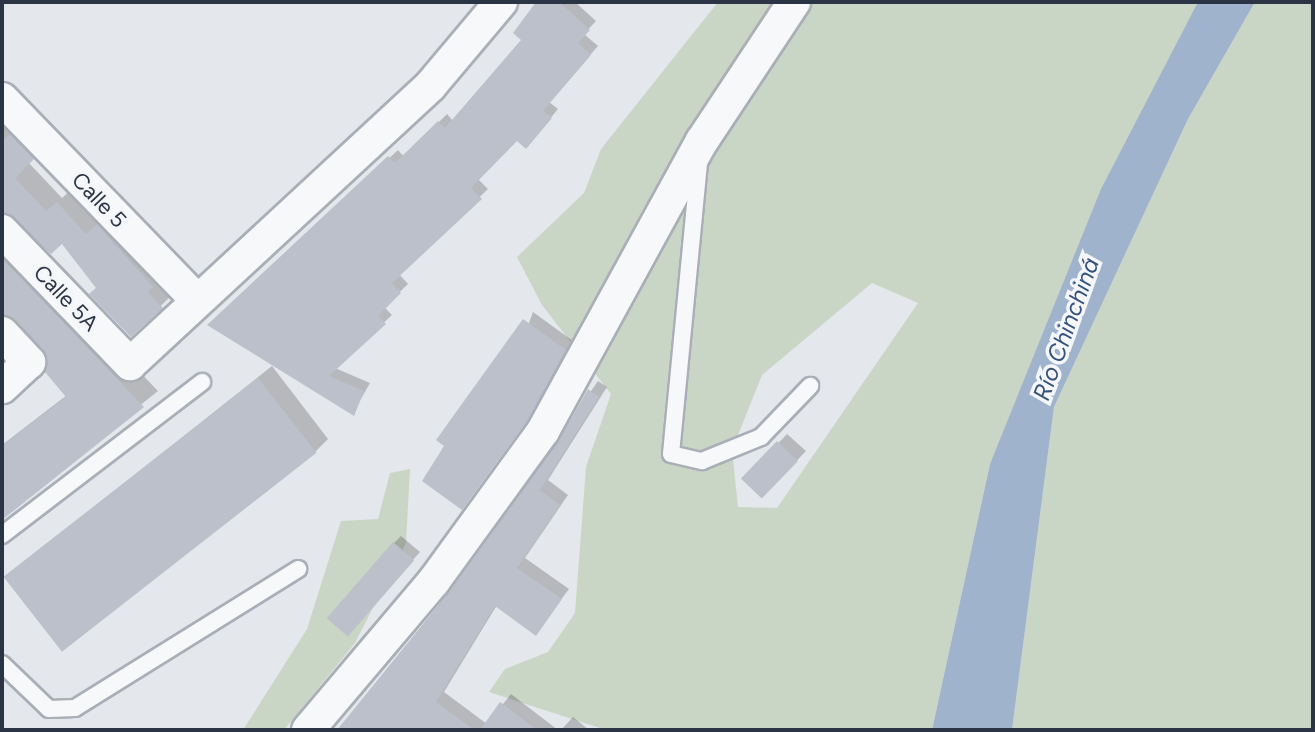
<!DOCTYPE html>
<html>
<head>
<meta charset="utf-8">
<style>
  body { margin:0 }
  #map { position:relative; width:1315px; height:732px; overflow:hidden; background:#e4e7ec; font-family:Figtree,sans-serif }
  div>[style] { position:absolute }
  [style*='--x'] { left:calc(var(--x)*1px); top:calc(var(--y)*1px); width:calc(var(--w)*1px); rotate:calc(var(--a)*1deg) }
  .green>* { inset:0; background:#c9d6c5 }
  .water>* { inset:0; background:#9fb4cc }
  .shadow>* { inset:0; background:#0003 }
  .building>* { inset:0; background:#bbc0ca; transform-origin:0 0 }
  .roads { filter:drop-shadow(2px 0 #a9aeb7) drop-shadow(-2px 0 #a9aeb7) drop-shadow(0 2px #a9aeb7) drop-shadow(0 -2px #a9aeb7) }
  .lane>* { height:16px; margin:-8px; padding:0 8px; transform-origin:8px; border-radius:8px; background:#f7f8fa }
  .street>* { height:32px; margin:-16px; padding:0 16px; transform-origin:16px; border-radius:16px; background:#f7f8fa }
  span { translate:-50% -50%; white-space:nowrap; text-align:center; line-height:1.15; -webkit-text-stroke:7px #f4f6f9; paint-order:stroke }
  .street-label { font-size:22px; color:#2b3445 }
  .water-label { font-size:24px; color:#34527a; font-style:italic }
  .frame { position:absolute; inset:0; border:4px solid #2b3445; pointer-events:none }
</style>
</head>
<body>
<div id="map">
  <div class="green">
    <i style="clip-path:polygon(evenodd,718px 2px,1198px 2px,990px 464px,932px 730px,606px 730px,489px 692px,505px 669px,548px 652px,575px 613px,586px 467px,611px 394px,542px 305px,517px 257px,584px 193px,601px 149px,718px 2px,872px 283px,918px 303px,777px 508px,738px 507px,732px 450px,762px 375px,872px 283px)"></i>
    <i style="clip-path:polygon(1255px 2px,1313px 2px,1313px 730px,1012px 730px,1054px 407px,1188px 119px)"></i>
    <i style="clip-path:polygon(410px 469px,406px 543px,355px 643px,284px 730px,243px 730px,307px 629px,341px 521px,378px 519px,390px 473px)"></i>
  </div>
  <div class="water">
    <i style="clip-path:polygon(1198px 2px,1255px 2px,1188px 119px,1054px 407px,1012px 730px,932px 730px,990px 464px,1101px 189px)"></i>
  </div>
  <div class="shadow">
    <i style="clip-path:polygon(540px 2px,575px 2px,596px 21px,584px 34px,598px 46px,549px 102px,558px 109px,534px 138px,517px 138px,477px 178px,488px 189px,399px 274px,408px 284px,384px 307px,392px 315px,335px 368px,370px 383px,353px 413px,210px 325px,398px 150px,404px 157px,447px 114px,453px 121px,524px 40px)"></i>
    <i style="clip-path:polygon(2px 101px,47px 143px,28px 162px,62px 198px,73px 188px,176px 291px,131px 335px,62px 241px,2px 212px,2px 229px,158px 391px,2px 516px,2px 445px,67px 395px,45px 348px,2px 314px)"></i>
    <i style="clip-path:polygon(533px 312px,573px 341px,535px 410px,462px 507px)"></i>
    <i style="clip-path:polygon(272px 366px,328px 439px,315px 452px,6px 577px)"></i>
    <i style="clip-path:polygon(598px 381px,607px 387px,548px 480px,568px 495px,525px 558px,569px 589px,536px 633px,497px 605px,444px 692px,487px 724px,511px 694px,558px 730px,340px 730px,451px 593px)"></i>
    <i style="clip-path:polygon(787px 434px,806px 451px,772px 487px,745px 478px)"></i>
    <i style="clip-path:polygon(401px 536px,420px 552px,354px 626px,394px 543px)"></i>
    <i style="clip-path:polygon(573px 717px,589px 730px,561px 730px)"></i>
  </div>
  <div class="building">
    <i style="clip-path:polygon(536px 2px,559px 2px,590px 30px,578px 43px,591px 55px,543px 111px,552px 118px,526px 149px,517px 141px,471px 188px,482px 199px,392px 283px,401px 293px,378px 316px,386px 324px,329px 376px,364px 391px,354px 416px,207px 325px,388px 156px,395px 163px,438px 121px,445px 128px,521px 40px,513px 33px)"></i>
    <i style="clip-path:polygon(10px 134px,34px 159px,15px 178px,46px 211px,57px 202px,86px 234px,97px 224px,153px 287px,148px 292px,163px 308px,131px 337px,89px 294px,96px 288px,62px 244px,51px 254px,2px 213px,2px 141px)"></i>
    <i style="clip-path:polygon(2px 258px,144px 407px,2px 520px,2px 446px,66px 397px,45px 372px,43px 349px,2px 315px)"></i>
    <i style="clip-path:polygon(523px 319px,566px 350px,527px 421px,462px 510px,422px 481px,444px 446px,436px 440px)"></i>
    <i style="left:258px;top:378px;width:95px;height:323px;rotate:52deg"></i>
    <i style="clip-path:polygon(588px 389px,599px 397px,540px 490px,560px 505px,517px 568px,562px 599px,536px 636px,495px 606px,436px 702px,474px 730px,337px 730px,449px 592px,558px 442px)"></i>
    <i style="left:777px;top:441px;width:29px;height:52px;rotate:44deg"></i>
    <i style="left:393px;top:542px;width:28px;height:101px;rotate:41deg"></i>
    <i style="clip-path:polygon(500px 702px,537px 730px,480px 730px)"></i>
  </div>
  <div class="roads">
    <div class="lane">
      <i style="--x:699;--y:163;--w:292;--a:95.5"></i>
      <i style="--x:671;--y:454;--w:32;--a:13"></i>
      <i style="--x:702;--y:461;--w:64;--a:-22.1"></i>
      <i style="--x:761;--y:437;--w:71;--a:-46.1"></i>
      <i style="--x:2;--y:535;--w:252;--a:-37.4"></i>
      <i style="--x:2;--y:664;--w:65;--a:43.8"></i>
      <i style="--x:49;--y:709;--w:26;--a:-2"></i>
      <i style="--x:75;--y:708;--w:263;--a:-31.9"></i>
    </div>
    <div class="street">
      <i style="--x:2;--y:99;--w:280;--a:45.9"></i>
      <i style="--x:2;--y:231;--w:185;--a:46.1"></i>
      <i style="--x:130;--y:364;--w:410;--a:-42.8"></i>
      <i style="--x:431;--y:85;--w:109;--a:-49.9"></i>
      <i style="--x:2;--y:333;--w:40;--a:47"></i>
      <i style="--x:29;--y:362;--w:37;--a:137"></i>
      <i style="--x:308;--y:730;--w:195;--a:-49.8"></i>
      <i style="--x:434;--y:581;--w:185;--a:-54"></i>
      <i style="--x:543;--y:431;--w:331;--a:-61.3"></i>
      <i style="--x:702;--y:141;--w:167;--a:-56.5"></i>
    </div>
  </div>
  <div class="street-label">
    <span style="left:99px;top:200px;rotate:46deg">Calle 5</span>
    <span style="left:66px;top:298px;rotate:46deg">Calle 5A</span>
  </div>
  <div class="water-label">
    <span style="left:1066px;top:329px;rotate:-70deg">Río Chinchiná</span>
  </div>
  <div class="frame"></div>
</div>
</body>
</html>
